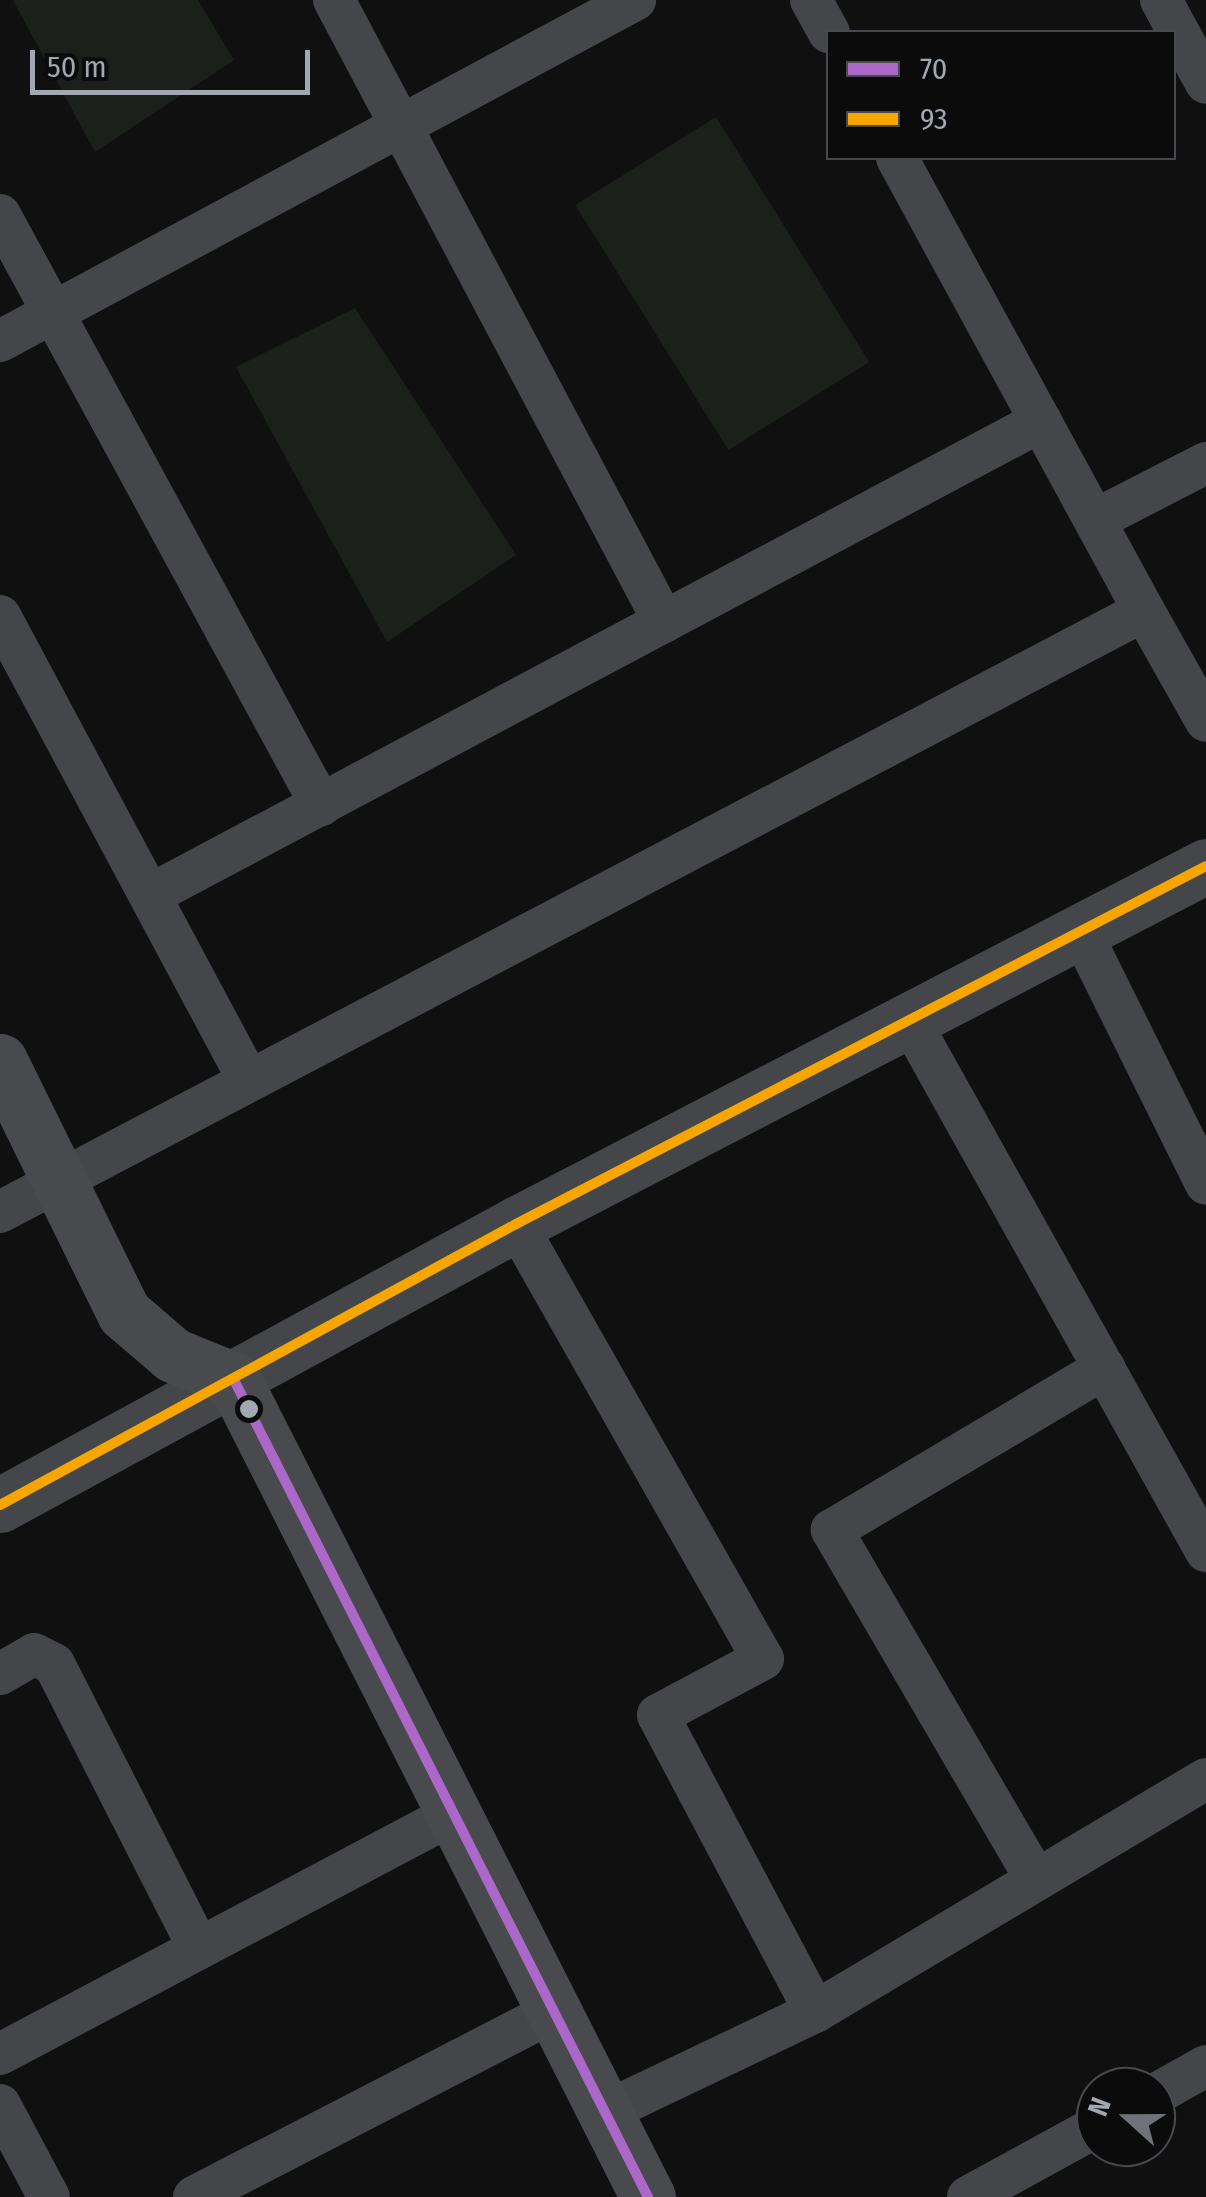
<!DOCTYPE html>
<html>
<head>
<meta charset="utf-8">
<style>
  body { margin:0 }
  #map { position:relative; width:1206px; height:2197px; overflow:hidden; background:#101011; font-family:"Fira Sans Condensed",sans-serif }
  div>[style] { position:absolute }
  [style*='--x'] { left:calc(var(--x)*1px); top:calc(var(--y)*1px); width:calc(var(--w)*1px); rotate:calc(var(--a)*1deg) }
  .green>* { inset:0; background:#1b201b; transform-origin:0 0 }
  .minor>* { height:42px; margin:-21px; padding:0 21px; transform-origin:21px; border-radius:21px; background:#454649 }
  .tertiary>* { height:55px; margin:-27.5px; padding:0 27.5px; transform-origin:27.5px; border-radius:27.5px; background:#454649 }
  .secondary>* { height:55px; margin:-27.5px; padding:0 27.5px; transform-origin:27.5px; border-radius:27.5px; background:#494a4d }
  .bus-1>* { height:10px; margin:-5px; padding:0 5px; transform-origin:5px; border-radius:5px; background:#ac68c9 }
  .bus-2>* { height:10px; margin:-5px; padding:0 5px; transform-origin:5px; border-radius:5px; background:#f7a600 }
  .dots>* { width:28px; height:28px; translate:-50% -50%; box-sizing:border-box; border:5px solid #0b0b0c; border-radius:50% }
  span { translate:-50% -50%; white-space:nowrap; text-align:center; line-height:1.15; -webkit-text-stroke:10px #0b0b0c; paint-order:stroke }
  .legend { position:absolute; left:826px; top:30px; width:350px; height:130px; box-sizing:border-box; background:#0b0b0c; border:2px solid #47494e; margin:0; padding:12px 18px; list-style:none; font-size:30px; color:#a2a7b0 }
  .legend li { display:flex; align-items:center; gap:20px; height:50px }
  .legend b { width:50px; border:2px solid #47494e }
  .north { position:absolute; left:1076px; top:2067px; width:100px; height:100px; box-sizing:border-box; background:#0b0b0c; border:2px solid #47494e; border-radius:50%; rotate:291deg; font-size:28px; font-weight:700; line-height:40px; text-align:center; color:#a2a7b0 }
  .north::after { content:''; display:block; margin:auto; width:35px; height:45px; background:#6f7278; clip-path:polygon(50% 0,100% 100%,50% 72%,0 100%) }
  .scale { position:absolute; left:30px; top:50px; width:280px; height:45px; box-sizing:border-box; border:5px solid #a2a7b0; border-top:0; padding-left:12px; font-size:30px; line-height:35px; white-space:nowrap; color:#a2a7b0; -webkit-text-stroke:8px #0b0b0c; paint-order:stroke }
</style>
</head>
<body>
<div id="map">
  <div class="green">
    <i style="clip-path:polygon(13px 0,198px 0,234px 60px,95px 152px)"></i>
    <i style="left:716px;top:117px;width:289px;height:166px;rotate:58deg"></i>
    <i style="clip-path:polygon(355px 308px,516px 555px,387px 642px,236px 367px)"></i>
  </div>
  <div class="minor">
    <i style="--x:334;--y:0;--w:704;--a:62.05"></i>
    <i style="--x:811;--y:0;--w:37;--a:61"></i>
    <i style="--x:1161;--y:0;--w:94;--a:61.5"></i>
    <i style="--x:0;--y:215;--w:672;--a:61.45"></i>
    <i style="--x:0;--y:341;--w:721;--a:-28.24"></i>
    <i style="--x:1095;--y:520;--w:125;--a:-27.2"></i>
    <i style="--x:1144;--y:611;--w:126;--a:60.6"></i>
    <i style="--x:0;--y:616;--w:527;--a:61.83"></i>
    <i style="--x:150;--y:895;--w:1009;--a:-28.01"></i>
    <i style="--x:1081;--y:932;--w:281;--a:63.6"></i>
    <i style="--x:911;--y:1023;--w:605;--a:60.81"></i>
    <i style="--x:0;--y:1212;--w:1292;--a:-27.72"></i>
    <i style="--x:1144;--y:611;--w:516;--a:-118.6"></i>
    <i style="--x:516;--y:1224;--w:500;--a:60.41"></i>
    <i style="--x:763;--y:1659;--w:119;--a:151.9"></i>
    <i style="--x:658;--y:1715;--w:336;--a:62.1"></i>
    <i style="--x:0;--y:1674;--w:39;--a:-30"></i>
    <i style="--x:34;--y:1654;--w:22;--a:27"></i>
    <i style="--x:54;--y:1664;--w:319;--a:63"></i>
    <i style="--x:1034;--y:1876;--w:401;--a:-120.3"></i>
    <i style="--x:832;--y:1530;--w:317;--a:-30.7"></i>
    <i style="--x:0;--y:2054;--w:510;--a:-27.92"></i>
    <i style="--x:1156;--y:2094;--w:57;--a:-29.2"></i>
    <i style="--x:0;--y:2105;--w:104;--a:62"></i>
    <i style="--x:605;--y:2112;--w:233;--a:-25.5"></i>
    <i style="--x:815;--y:2012;--w:455;--a:-30.8"></i>
    <i style="--x:194;--y:2197;--w:404;--a:-27.3"></i>
    <i style="--x:968;--y:2197;--w:146;--a:-28.7"></i>
  </div>
  <div class="tertiary">
    <i style="--x:0;--y:1505;--w:588;--a:-28.57"></i>
    <i style="--x:516;--y:1224;--w:777;--a:-27.42"></i>
  </div>
  <div class="secondary">
    <i style="--x:0;--y:1061;--w:281;--a:63.8"></i>
    <i style="--x:124;--y:1313;--w:65;--a:40.6"></i>
    <i style="--x:173;--y:1355;--w:66;--a:22.3"></i>
    <i style="--x:234;--y:1380;--w:916;--a:63.13"></i>
  </div>
  <div class="bus-1">
    <i style="--x:234;--y:1380;--w:916;--a:63.13"></i>
  </div>
  <div class="bus-2">
    <i style="--x:0;--y:1505;--w:588;--a:-28.57"></i>
    <i style="--x:516;--y:1224;--w:777;--a:-27.42"></i>
  </div>
  <div class="dots">
    <i style="left:249px;top:1409px;background:#a2a7b0"></i>
  </div>
  <ul class="legend">
  <li><b style="height:12px;background:#ac68c9"></b>70</li>
  <li><b style="height:12px;background:#f7a600"></b>93</li>
  </ul>
  <div class="north">N</div>
  <div class="scale">50 m</div>
</div>
</body>
</html>
